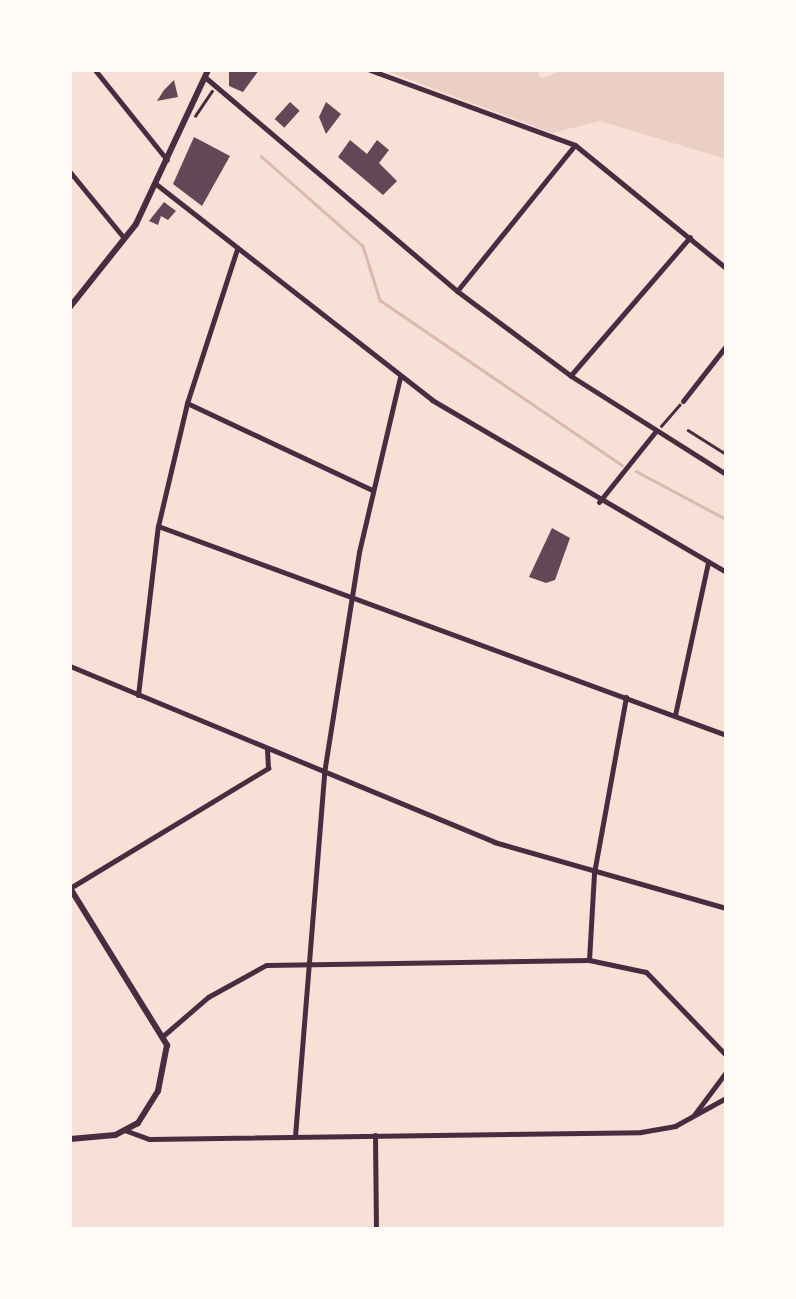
<!DOCTYPE html>
<html>
<head>
<meta charset="utf-8">
<style>
  body { margin:0 }
  #map { position:relative; width:796px; height:1299px; overflow:hidden; background:#f7e1d7; font-family:"Nunito Sans",sans-serif }
  div>[style] { position:absolute }
  [style*='--x'] { left:calc(var(--x)*1px); top:calc(var(--y)*1px); width:calc(var(--w)*1px); rotate:calc(var(--a)*1deg) }
  .green>* { inset:0; background:#ebcfc5 }
  .stream>* { height:2.5px; margin:-1.25px; padding:0 1.25px; transform-origin:1.25px; border-radius:1.25px; background:#dcb8b0 }
  .building>* { inset:0; background:#644757; transform-origin:0 0 }
  .path>* { height:2.5px; margin:-1.25px; padding:0 1.25px; transform-origin:1.25px; border-radius:1.25px; background:#4a2c40 }
  .service>* { height:2.5px; margin:-1.25px; padding:0 1.25px; transform-origin:1.25px; border-radius:1.25px; background:#4a2c40 }
  .minor>* { height:5px; margin:-2.5px; padding:0 2.5px; transform-origin:2.5px; border-radius:2.5px; background:#4a2c40 }
  .tertiary>* { height:5px; margin:-2.5px; padding:0 2.5px; transform-origin:2.5px; border-radius:2.5px; background:#4a2c40 }
  .secondary>* { height:6px; margin:-3px; padding:0 3px; transform-origin:3px; border-radius:3px; background:#4a2c40 }
  span { translate:-50% -50%; white-space:nowrap; text-align:center; line-height:1.15; -webkit-text-stroke:9px #fffaf5; paint-order:stroke }
  .frame { position:absolute; inset:0; border:72px solid #fffaf5; pointer-events:none }
</style>
</head>
<body>
<div id="map">
  <div class="green">
    <i style="clip-path:polygon(384px 70px,537px 70px,541px 79px,563px 70px,726px 70px,726px 159px,600px 121px,552px 133px)"></i>
  </div>
  <div class="stream">
    <i style="--x:261;--y:156;--w:136;--a:41.4"></i>
    <i style="--x:363;--y:246;--w:57;--a:72.5"></i>
    <i style="--x:380;--y:300;--w:293;--a:34.3"></i>
    <i style="--x:636;--y:471;--w:102;--a:28.1"></i>
  </div>
  <div class="building">
    <i style="clip-path:polygon(229px 70px,259px 70px,243px 92px,229px 86px)"></i>
    <i style="clip-path:polygon(174px 80px,178px 97px,157px 101px,164px 90px)"></i>
    <i style="left:290px;top:102px;width:13px;height:23px;rotate:42deg"></i>
    <i style="clip-path:polygon(326px 102px,341px 114px,326px 134px,319px 117px)"></i>
    <i style="clip-path:polygon(194px 137px,230px 156px,202px 206px,173px 184px)"></i>
    <i style="clip-path:polygon(350px 140px,367px 154px,377px 140px,389px 150px,379px 163px,397px 181px,383px 195px,338px 157px)"></i>
    <i style="clip-path:polygon(164px 202px,176px 211px,168px 220px,161px 216px,158px 225px,149px 221px)"></i>
    <i style="clip-path:polygon(552px 528px,570px 538px,555px 580px,546px 583px,529px 577px)"></i>
  </div>
  <div class="path">
    <i style="--x:195;--y:116;--w:30;--a:-56"></i>
    <i style="--x:661;--y:426;--w:28;--a:-49"></i>
  </div>
  <div class="service">
    <i style="--x:688;--y:430;--w:45;--a:32.3"></i>
  </div>
  <div class="minor">
    <i style="--x:95;--y:70;--w:115;--a:51.3"></i>
    <i style="--x:370;--y:70;--w:218;--a:20.1"></i>
    <i style="--x:575;--y:145;--w:195;--a:39.2"></i>
    <i style="--x:206;--y:78;--w:329;--a:40.3"></i>
    <i style="--x:457;--y:291;--w:142;--a:36.7"></i>
    <i style="--x:571;--y:376;--w:183;--a:32.3"></i>
    <i style="--x:70;--y:172;--w:85;--a:50.7"></i>
    <i style="--x:457;--y:291;--w:186;--a:-51.1"></i>
    <i style="--x:571;--y:375;--w:182;--a:-49.2"></i>
    <i style="--x:683;--y:401;--w:70;--a:-52"></i>
    <i style="--x:187;--y:403;--w:204;--a:25.2"></i>
    <i style="--x:599;--y:502;--w:90;--a:-51.3"></i>
    <i style="--x:158;--y:526;--w:605;--a:20.2"></i>
    <i style="--x:70;--y:666;--w:459;--a:22.5"></i>
    <i style="--x:494;--y:842;--w:241;--a:15.9"></i>
    <i style="--x:138;--y:695;--w:170;--a:-83.3"></i>
    <i style="--x:158;--y:526;--w:126;--a:-76.7"></i>
    <i style="--x:187;--y:403;--w:162;--a:-72"></i>
    <i style="--x:675;--y:715;--w:157;--a:-77.8"></i>
    <i style="--x:70;--y:888;--w:232;--a:-31.2"></i>
    <i style="--x:268;--y:768;--w:18;--a:-93"></i>
    <i style="--x:589;--y:960;--w:87;--a:-86.7"></i>
    <i style="--x:594;--y:873;--w:179;--a:-79.7"></i>
    <i style="--x:164;--y:1035;--w:58;--a:-40.8"></i>
    <i style="--x:208;--y:997;--w:66;--a:-28.9"></i>
    <i style="--x:266;--y:965;--w:323;--a:-0.9"></i>
    <i style="--x:589;--y:960;--w:58;--a:11.9"></i>
    <i style="--x:646;--y:972;--w:115;--a:46.1"></i>
    <i style="--x:694;--y:1115;--w:54;--a:-53.3"></i>
    <i style="--x:127;--y:1131;--w:23;--a:20"></i>
    <i style="--x:149;--y:1139;--w:492;--a:-0.8"></i>
    <i style="--x:641;--y:1132;--w:35;--a:-10"></i>
    <i style="--x:675;--y:1126;--w:58;--a:-28.8"></i>
    <i style="--x:375;--y:1135;--w:94;--a:89.4"></i>
    <i style="--x:295;--y:1136;--w:364;--a:-85.4"></i>
    <i style="--x:324;--y:773;--w:224;--a:-81"></i>
    <i style="--x:359;--y:552;--w:180;--a:-76.8"></i>
  </div>
  <div class="tertiary">
    <i style="--x:156;--y:184;--w:350;--a:38"></i>
    <i style="--x:432;--y:400;--w:341;--a:30.3"></i>
  </div>
  <div class="secondary">
    <i style="--x:70;--y:307;--w:106;--a:-51.5"></i>
    <i style="--x:136;--y:224;--w:170;--a:-64.9"></i>
    <i style="--x:70;--y:888;--w:185;--a:58.3"></i>
    <i style="--x:167;--y:1045;--w:47;--a:101.1"></i>
    <i style="--x:158;--y:1091;--w:38;--a:122"></i>
    <i style="--x:138;--y:1123;--w:26;--a:152"></i>
    <i style="--x:115;--y:1135;--w:45;--a:174.9"></i>
  </div>
  <div class="frame"></div>
</div>
</body>
</html>
